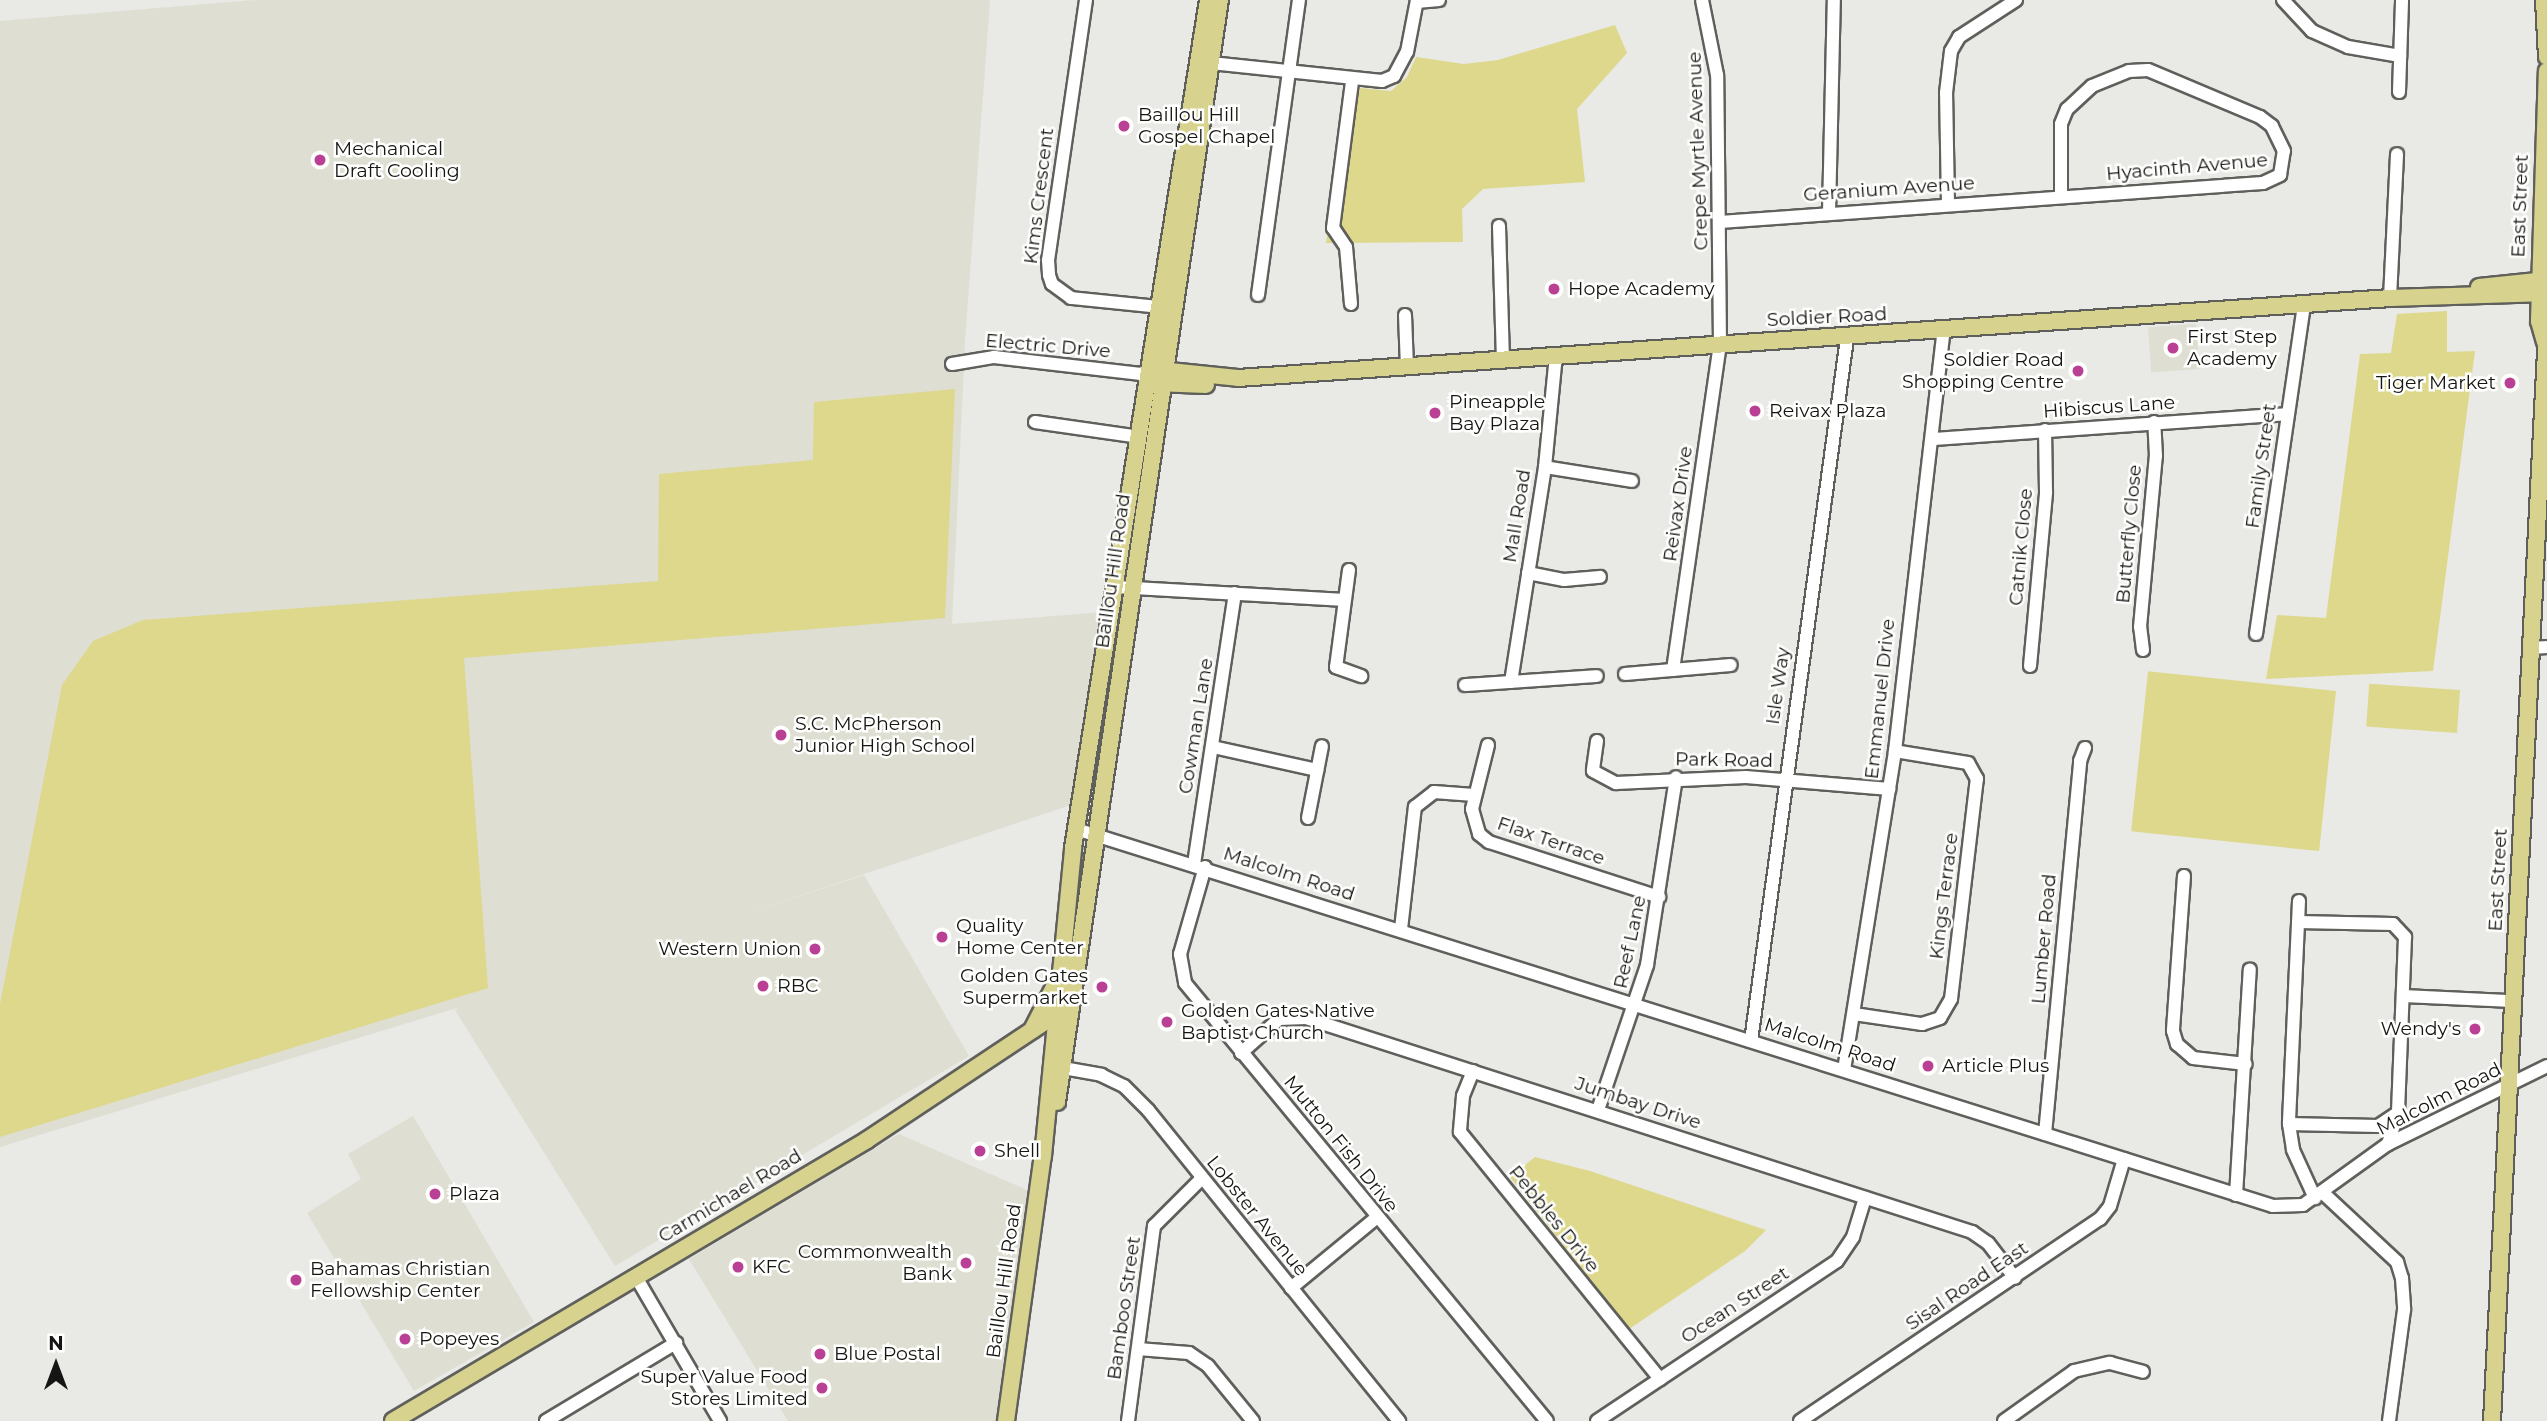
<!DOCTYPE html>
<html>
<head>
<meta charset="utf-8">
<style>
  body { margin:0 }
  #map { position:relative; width:2547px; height:1421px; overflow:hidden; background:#e9e9e5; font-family:Montserrat,sans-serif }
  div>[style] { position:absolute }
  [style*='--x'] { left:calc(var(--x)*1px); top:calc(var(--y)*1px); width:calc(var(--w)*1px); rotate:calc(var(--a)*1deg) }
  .built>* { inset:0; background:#deded2; transform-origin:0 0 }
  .green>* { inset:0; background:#ddd88b; transform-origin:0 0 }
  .roads { filter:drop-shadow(2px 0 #5f5f5c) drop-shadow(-2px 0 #5f5f5c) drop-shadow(0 2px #5f5f5c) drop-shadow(0 -2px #5f5f5c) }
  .minor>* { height:12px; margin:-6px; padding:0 6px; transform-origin:6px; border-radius:6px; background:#fff }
  .major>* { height:16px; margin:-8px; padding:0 8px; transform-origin:8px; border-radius:8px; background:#d7d38f }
  .dots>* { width:19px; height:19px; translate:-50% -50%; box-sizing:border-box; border:4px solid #fffffe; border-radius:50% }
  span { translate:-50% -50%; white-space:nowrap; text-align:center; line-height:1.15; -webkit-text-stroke:5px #fffffe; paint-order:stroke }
  .poi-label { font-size:19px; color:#151514 }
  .left { translate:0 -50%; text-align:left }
  .right { translate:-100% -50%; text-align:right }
  .street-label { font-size:19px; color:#151514 }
  .north { position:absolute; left:21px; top:1330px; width:70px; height:70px; -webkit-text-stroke:5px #fffffe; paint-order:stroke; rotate:0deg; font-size:19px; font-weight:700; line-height:28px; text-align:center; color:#151514 }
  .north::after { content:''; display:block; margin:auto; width:24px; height:32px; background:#151514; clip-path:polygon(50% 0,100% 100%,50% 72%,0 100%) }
</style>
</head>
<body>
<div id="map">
  <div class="built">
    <i style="clip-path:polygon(255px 0,990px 0,965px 341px,952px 624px,1104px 612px,1074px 804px,726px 920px,864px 875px,969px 1056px,615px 1266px,455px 1010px,460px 1007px,0 1147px,0 21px)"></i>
    <i style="left:2196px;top:324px;width:45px;height:48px;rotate:86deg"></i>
    <i style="clip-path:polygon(413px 1116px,534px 1322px,414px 1391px,307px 1213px,361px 1179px,348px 1154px)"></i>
    <i style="clip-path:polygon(899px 1134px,1036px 1194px,1002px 1421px,788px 1421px,689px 1259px)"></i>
  </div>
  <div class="green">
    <i style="clip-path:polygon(1615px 25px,1627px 53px,1577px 109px,1585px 182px,1483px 189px,1462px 209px,1463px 242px,1326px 243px,1350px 87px,1391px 91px,1407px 77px,1416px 57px,1464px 64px,1498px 60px)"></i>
    <i style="clip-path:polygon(2447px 311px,2447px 352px,2475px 351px,2433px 671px,2266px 679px,2277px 615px,2326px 618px,2360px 354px,2391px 353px,2397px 314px)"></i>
    <i style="clip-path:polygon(955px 389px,945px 618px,464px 658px,488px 988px,0 1137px,0 1004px,62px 685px,93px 641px,143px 620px,658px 581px,659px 474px,813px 460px,814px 402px)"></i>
    <i style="left:2460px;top:690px;width:43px;height:91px;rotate:94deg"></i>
    <i style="left:2336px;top:691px;width:161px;height:189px;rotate:96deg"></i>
    <i style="clip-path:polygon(1535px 1157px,1590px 1171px,1766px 1230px,1745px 1251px,1629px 1329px,1510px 1177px)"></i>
  </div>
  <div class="roads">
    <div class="minor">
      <i style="--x:1086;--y:0;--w:263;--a:98.3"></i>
      <i style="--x:1048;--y:260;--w:15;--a:86"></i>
      <i style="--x:1049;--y:275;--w:9;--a:72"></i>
      <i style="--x:1052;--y:284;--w:24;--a:36"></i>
      <i style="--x:1071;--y:298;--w:89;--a:5.8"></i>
      <i style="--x:2283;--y:0;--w:42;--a:46.9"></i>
      <i style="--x:2312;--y:31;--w:39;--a:24"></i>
      <i style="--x:2348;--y:47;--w:53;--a:9.8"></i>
      <i style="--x:1417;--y:2;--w:22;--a:-5"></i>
      <i style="--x:1211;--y:63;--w:172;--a:6"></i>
      <i style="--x:1382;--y:81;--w:13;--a:-23"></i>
      <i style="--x:1394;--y:76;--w:27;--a:-62"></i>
      <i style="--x:1407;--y:52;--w:53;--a:-79.1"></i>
      <i style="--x:2399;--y:92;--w:92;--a:-88.1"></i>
      <i style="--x:1948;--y:204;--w:111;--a:-91"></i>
      <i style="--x:1946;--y:93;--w:42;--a:-83.2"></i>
      <i style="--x:1951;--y:51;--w:16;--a:-60"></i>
      <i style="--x:1959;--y:37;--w:68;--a:-33"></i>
      <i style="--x:1829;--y:213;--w:213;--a:-88.7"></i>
      <i style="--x:1720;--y:222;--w:544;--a:-4.11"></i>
      <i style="--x:2263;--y:183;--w:19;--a:-25"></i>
      <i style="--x:2280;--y:175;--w:24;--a:-81"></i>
      <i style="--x:2284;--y:151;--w:28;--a:-116"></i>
      <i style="--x:2272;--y:126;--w:15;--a:-143"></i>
      <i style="--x:2260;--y:117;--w:121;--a:-157.2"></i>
      <i style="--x:2148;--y:70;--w:19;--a:177"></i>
      <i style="--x:2129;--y:71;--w:40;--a:158"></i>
      <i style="--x:2092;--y:86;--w:34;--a:137"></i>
      <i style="--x:2067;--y:109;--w:16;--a:112"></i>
      <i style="--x:2061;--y:124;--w:73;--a:90"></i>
      <i style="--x:1499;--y:226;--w:132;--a:88.3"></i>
      <i style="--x:1258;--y:295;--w:298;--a:-82.1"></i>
      <i style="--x:2390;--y:298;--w:144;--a:-87.2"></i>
      <i style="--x:1351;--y:304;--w:57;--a:-95"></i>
      <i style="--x:1346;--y:247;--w:23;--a:-124"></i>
      <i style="--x:1333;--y:228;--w:148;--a:-82.6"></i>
      <i style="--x:1405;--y:315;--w:52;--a:87.8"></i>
      <i style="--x:952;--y:364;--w:43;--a:-9.5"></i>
      <i style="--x:994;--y:357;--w:148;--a:6.6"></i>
      <i style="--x:1141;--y:374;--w:10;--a:-29"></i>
      <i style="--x:1035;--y:422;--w:106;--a:8.1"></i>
      <i style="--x:1933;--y:439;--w:355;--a:-4"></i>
      <i style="--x:1545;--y:467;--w:88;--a:9.1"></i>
      <i style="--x:1349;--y:570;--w:98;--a:97.6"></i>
      <i style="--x:1336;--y:667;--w:27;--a:20"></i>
      <i style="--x:1528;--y:573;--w:37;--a:11"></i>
      <i style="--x:1564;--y:580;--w:36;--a:-5"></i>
      <i style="--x:1118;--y:587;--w:226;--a:3.3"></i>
      <i style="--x:2256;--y:634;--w:333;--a:-81.7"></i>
      <i style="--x:2530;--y:648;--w:17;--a:-3"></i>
      <i style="--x:2143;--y:650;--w:23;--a:-97"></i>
      <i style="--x:2140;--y:627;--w:172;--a:-84.7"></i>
      <i style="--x:2156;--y:456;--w:34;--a:-93"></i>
      <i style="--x:2030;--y:666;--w:175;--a:-84.7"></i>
      <i style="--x:2046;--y:492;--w:62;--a:-90.9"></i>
      <i style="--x:1673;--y:670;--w:329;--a:-81.8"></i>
      <i style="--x:1720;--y:344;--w:269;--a:-90.6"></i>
      <i style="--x:1717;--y:75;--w:76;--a:-101.3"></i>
      <i style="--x:1625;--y:674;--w:106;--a:-4.9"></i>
      <i style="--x:1511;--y:682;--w:218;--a:-81"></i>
      <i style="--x:1545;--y:467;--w:113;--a:-84.4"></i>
      <i style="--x:1465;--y:685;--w:132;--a:-3.9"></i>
      <i style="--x:1597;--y:741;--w:30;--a:98"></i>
      <i style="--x:1593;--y:771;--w:26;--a:28"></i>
      <i style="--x:1616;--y:783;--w:130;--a:-2.6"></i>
      <i style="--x:1746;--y:777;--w:144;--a:4.8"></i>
      <i style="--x:1488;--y:745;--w:66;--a:104"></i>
      <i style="--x:1472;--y:809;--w:26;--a:74"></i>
      <i style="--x:1479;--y:834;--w:13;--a:39"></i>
      <i style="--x:1489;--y:842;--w:179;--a:17.9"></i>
      <i style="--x:1213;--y:747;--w:107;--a:12.5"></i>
      <i style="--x:1308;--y:818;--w:73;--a:-79"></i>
      <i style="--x:1076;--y:829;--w:1255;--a:17.48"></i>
      <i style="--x:2273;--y:1206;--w:30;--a:-2"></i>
      <i style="--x:2303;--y:1205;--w:105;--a:-35.7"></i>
      <i style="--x:2388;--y:1144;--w:177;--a:-26.1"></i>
      <i style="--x:1194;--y:864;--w:274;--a:-81.4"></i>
      <i style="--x:1205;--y:867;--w:91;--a:106"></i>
      <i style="--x:1180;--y:954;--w:29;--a:80"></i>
      <i style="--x:1185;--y:983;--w:568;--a:50.43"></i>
      <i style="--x:2184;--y:876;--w:155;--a:94.1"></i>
      <i style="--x:2173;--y:1031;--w:14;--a:73"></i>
      <i style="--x:2177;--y:1044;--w:21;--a:41"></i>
      <i style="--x:2193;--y:1058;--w:53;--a:6.5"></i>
      <i style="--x:2299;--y:901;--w:223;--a:92.6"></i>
      <i style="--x:2289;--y:1124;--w:26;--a:81"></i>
      <i style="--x:2293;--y:1150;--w:53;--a:65.4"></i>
      <i style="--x:2298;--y:922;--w:95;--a:1.2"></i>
      <i style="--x:2393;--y:924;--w:18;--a:47"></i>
      <i style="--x:2405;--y:937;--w:176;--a:92.3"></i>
      <i style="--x:2398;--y:1113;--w:33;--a:108"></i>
      <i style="--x:1401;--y:929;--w:123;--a:-83.5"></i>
      <i style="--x:1415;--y:807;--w:24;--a:-38"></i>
      <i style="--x:1434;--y:792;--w:40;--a:4.3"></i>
      <i style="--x:2404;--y:996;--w:108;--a:2.7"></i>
      <i style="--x:1854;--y:1014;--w:69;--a:8.4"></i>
      <i style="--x:1922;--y:1024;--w:19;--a:-18"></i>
      <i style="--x:1940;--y:1018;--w:22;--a:-60"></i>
      <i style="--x:1951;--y:999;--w:222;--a:-83.3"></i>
      <i style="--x:1977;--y:779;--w:18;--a:-119"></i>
      <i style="--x:1968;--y:763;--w:74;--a:-170.7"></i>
      <i style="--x:1751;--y:1041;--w:710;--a:-82.22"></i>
      <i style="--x:1241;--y:1053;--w:51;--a:-41.8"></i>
      <i style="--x:1279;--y:1019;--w:27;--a:-2"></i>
      <i style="--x:1306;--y:1018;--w:700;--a:17.81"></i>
      <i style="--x:1972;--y:1232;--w:19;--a:35"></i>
      <i style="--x:1988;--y:1243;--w:44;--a:52.4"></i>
      <i style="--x:1063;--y:1068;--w:39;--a:10"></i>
      <i style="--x:1101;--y:1075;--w:25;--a:26"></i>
      <i style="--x:1124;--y:1086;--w:34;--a:45"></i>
      <i style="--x:1148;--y:1110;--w:400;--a:51.1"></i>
      <i style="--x:1844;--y:1070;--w:323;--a:-80.9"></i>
      <i style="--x:1895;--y:751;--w:424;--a:-83.4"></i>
      <i style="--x:1473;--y:1071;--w:27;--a:112"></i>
      <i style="--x:1463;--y:1096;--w:36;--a:95"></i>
      <i style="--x:1460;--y:1132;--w:318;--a:51"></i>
      <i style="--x:1598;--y:1110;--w:153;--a:-71.3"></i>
      <i style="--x:1647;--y:965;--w:190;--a:-81.2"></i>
      <i style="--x:2289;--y:1124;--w:89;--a:1.3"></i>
      <i style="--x:2378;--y:1126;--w:23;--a:-34"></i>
      <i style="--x:2045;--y:1134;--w:375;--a:-84.6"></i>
      <i style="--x:2080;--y:761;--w:14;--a:-69"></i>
      <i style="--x:2322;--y:1192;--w:103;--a:43"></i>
      <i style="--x:2397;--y:1262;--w:17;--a:73"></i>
      <i style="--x:2402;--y:1278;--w:32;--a:86"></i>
      <i style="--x:2404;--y:1310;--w:112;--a:97.7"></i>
      <i style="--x:2236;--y:1195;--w:226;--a:-86.5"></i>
      <i style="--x:636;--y:1277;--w:167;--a:59.7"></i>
      <i style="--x:1291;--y:1288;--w:110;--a:-39.5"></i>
      <i style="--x:1138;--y:1349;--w:51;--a:4.5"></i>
      <i style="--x:1189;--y:1353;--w:23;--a:34"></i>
      <i style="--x:1208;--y:1366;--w:71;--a:50.7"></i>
      <i style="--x:546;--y:1421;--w:152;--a:-31"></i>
      <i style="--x:1128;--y:1421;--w:197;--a:-82.4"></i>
      <i style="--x:1154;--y:1226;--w:68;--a:-45"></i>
      <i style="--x:1597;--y:1421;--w:288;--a:-33.7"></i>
      <i style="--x:1837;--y:1261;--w:29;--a:-56"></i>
      <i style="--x:1853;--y:1237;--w:41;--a:-72.9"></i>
      <i style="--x:1800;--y:1421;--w:362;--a:-34"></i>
      <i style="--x:2100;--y:1219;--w:16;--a:-52"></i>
      <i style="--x:2110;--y:1206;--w:49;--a:-73.4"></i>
      <i style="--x:2004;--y:1421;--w:86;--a:-35.5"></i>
      <i style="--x:2074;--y:1371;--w:37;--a:-13"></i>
      <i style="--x:2110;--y:1363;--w:34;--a:15"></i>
    </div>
    <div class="major">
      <i style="--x:2544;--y:0;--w:57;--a:87"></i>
      <i style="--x:2479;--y:287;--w:68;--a:-5.9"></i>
      <i style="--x:2545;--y:342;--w:22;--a:-106"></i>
      <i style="--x:2539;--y:321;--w:250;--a:-88.2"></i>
      <i style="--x:1150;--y:369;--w:88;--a:5.8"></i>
      <i style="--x:1238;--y:378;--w:1155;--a:-3.97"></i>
      <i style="--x:2390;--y:298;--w:157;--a:-1.8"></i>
      <i style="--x:1155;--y:383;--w:51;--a:2.2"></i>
      <i style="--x:1032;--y:1030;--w:51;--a:-62.9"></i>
      <i style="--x:1057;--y:1102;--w:1114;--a:-81.59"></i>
      <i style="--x:393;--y:1421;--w:551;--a:-30.66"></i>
      <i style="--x:867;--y:1140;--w:235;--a:-33.6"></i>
      <i style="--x:1006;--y:1421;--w:268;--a:-82.1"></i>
      <i style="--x:1043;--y:1156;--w:309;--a:-84.4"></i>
      <i style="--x:1073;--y:848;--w:859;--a:-80.95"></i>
      <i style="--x:2492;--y:1421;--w:1089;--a:-87.11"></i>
    </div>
  </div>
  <div class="dots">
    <i style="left:1124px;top:126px;background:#b94094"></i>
    <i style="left:320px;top:160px;background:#b94094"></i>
    <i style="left:1554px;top:289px;background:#b94094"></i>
    <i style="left:2173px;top:348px;background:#b94094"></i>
    <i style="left:2078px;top:371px;background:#b94094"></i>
    <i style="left:2510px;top:383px;background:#b94094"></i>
    <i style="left:1755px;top:411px;background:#b94094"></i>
    <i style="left:1435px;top:413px;background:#b94094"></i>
    <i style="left:781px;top:735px;background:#b94094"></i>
    <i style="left:942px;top:937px;background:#b94094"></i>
    <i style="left:815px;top:949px;background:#b94094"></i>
    <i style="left:763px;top:986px;background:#b94094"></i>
    <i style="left:1102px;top:987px;background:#b94094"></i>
    <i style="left:1167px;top:1022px;background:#b94094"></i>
    <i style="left:2475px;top:1029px;background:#b94094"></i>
    <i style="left:1928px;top:1066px;background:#b94094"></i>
    <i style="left:980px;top:1151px;background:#b94094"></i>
    <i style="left:435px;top:1194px;background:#b94094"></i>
    <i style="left:966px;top:1263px;background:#b94094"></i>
    <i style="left:738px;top:1267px;background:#b94094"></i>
    <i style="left:296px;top:1280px;background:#b94094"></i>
    <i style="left:405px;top:1339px;background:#b94094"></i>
    <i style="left:820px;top:1354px;background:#b94094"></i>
    <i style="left:822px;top:1388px;background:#b94094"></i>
  </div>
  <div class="poi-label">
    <span class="left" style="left:1138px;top:126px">Baillou Hill<br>Gospel Chapel</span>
    <span class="left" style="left:334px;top:160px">Mechanical<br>Draft Cooling</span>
    <span class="left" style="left:1568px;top:289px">Hope Academy</span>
    <span class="left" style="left:2187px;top:348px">First Step<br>Academy</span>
    <span class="right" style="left:2064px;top:371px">Soldier Road<br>Shopping Centre</span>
    <span class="right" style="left:2496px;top:383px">Tiger Market</span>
    <span class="left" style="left:1449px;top:413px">Pineapple<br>Bay Plaza</span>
    <span class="left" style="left:1769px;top:411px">Reivax Plaza</span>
    <span class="left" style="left:795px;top:735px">S.C. McPherson<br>Junior High School</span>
    <span class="left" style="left:956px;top:937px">Quality<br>Home Center</span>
    <span class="right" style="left:801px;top:949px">Western Union</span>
    <span class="right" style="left:1088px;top:987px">Golden Gates<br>Supermarket</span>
    <span class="left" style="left:777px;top:986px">RBC</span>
    <span class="left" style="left:1181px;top:1022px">Golden Gates Native<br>Baptist Church</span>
    <span class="right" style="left:2461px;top:1029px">Wendy's</span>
    <span class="left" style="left:1942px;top:1066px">Article Plus</span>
    <span class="left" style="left:994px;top:1151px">Shell</span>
    <span class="left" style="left:449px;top:1194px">Plaza</span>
    <span class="right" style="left:952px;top:1263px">Commonwealth<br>Bank</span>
    <span class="left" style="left:752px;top:1267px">KFC</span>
    <span class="left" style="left:310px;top:1280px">Bahamas Christian<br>Fellowship Center</span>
    <span class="left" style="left:419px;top:1339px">Popeyes</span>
    <span class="left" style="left:834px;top:1354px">Blue Postal</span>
    <span class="right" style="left:808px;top:1388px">Super Value Food<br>Stores Limited</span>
  </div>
  <div class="street-label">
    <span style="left:1698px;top:151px;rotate:-92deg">Crepe Myrtle Avenue</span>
    <span style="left:2187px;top:167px;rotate:-5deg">Hyacinth Avenue</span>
    <span style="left:1889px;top:189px;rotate:-4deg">Geranium Avenue</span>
    <span style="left:1039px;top:196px;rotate:-83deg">Kims Crescent</span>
    <span style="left:2520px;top:206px;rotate:-88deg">East Street</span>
    <span style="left:1827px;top:317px;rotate:-3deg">Soldier Road</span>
    <span style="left:1048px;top:346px;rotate:5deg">Electric Drive</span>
    <span style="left:2109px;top:407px;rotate:-4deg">Hibiscus Lane</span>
    <span style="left:2261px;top:466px;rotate:-82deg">Family Street</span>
    <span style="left:1678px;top:504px;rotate:-82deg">Reivax Drive</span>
    <span style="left:1517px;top:516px;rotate:-81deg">Mall Road</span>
    <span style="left:2129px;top:534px;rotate:-85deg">Butterfly Close</span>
    <span style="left:2021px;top:547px;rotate:-85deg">Catnik Close</span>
    <span style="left:1113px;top:571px;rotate:-82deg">Baillou Hill Road</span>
    <span style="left:1778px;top:686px;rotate:-82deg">Isle Way</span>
    <span style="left:1880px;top:699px;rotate:-84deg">Emmanuel Drive</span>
    <span style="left:1196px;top:726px;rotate:-81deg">Cowman Lane</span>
    <span style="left:1724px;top:760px;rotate:1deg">Park Road</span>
    <span style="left:1551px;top:841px;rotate:19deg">Flax Terrace</span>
    <span style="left:1289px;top:874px;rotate:18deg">Malcolm Road</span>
    <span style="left:2498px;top:880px;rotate:-87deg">East Street</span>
    <span style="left:1944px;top:896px;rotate:-83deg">Kings Terrace</span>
    <span style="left:2044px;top:939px;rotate:-85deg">Lumber Road</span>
    <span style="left:1630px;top:942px;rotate:-78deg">Reef Lane</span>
    <span style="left:1830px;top:1045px;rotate:18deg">Malcolm Road</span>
    <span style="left:2439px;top:1099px;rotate:-27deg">Malcolm Road</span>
    <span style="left:1638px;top:1103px;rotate:18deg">Jumbay Drive</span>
    <span style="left:1341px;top:1144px;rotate:51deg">Mutton Fish Drive</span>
    <span style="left:730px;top:1196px;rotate:-31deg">Carmichael Road</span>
    <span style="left:1257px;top:1216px;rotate:51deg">Lobster Avenue</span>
    <span style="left:1554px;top:1219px;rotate:51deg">Pebbles Drive</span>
    <span style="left:1004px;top:1281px;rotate:-82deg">Baillou Hill Road</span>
    <span style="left:1967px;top:1286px;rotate:-34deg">Sisal Road East</span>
    <span style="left:1735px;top:1305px;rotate:-33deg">Ocean Street</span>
    <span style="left:1124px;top:1308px;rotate:-82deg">Bamboo Street</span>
  </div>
  <div class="north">N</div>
</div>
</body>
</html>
